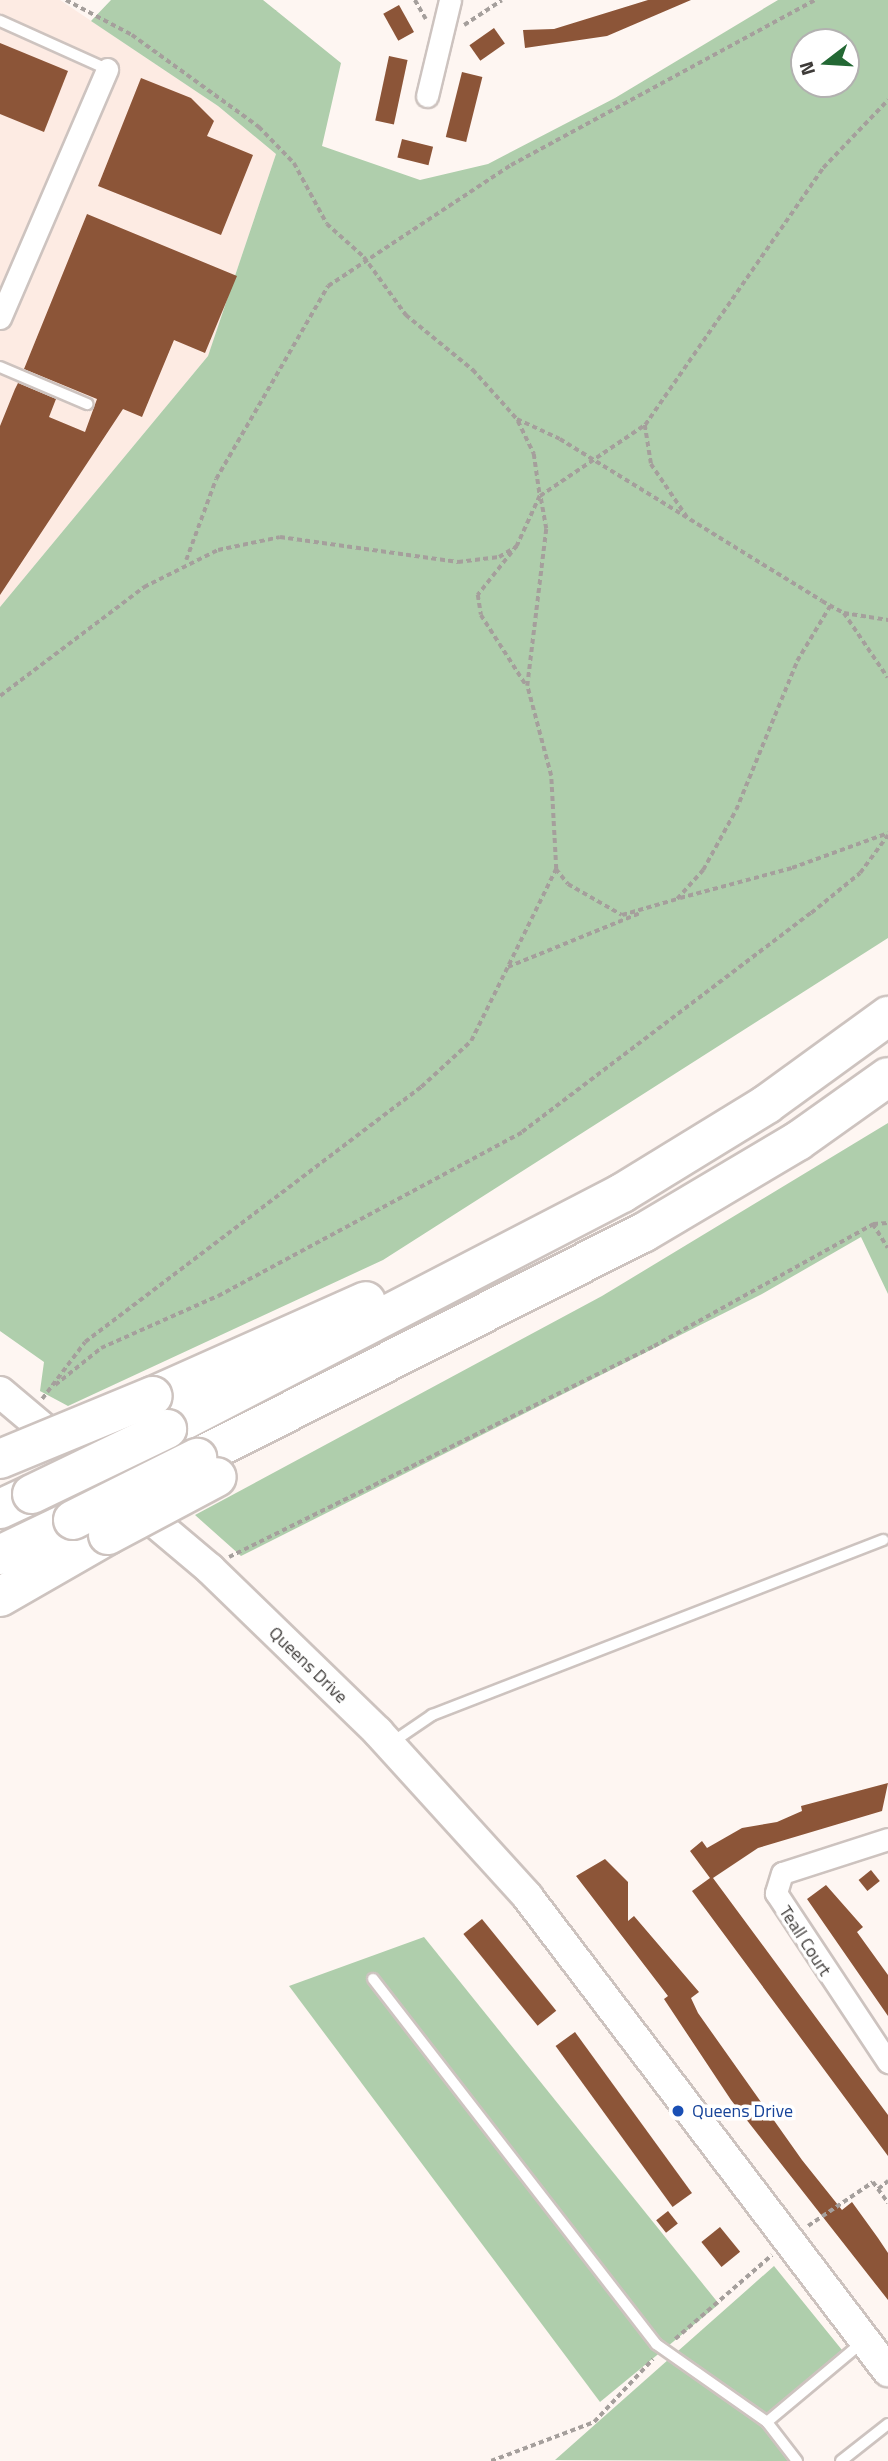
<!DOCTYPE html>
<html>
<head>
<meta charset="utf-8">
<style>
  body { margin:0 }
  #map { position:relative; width:888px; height:2461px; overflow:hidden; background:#fef6f2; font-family:"Titillium Web",sans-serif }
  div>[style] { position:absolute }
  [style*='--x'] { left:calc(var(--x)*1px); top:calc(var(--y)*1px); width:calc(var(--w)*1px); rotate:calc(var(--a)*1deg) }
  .built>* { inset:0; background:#fdebe3 }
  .green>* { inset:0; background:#afceac }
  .building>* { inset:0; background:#8c5538; transform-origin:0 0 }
  .path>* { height:3.5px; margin-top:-1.75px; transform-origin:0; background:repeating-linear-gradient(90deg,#a59f9c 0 5px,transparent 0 8.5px) }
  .roads { filter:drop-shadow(2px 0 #cdc3bf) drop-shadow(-2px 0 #cdc3bf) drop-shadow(0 2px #cdc3bf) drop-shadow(0 -2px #cdc3bf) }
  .lane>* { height:10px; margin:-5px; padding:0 5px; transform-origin:5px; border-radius:5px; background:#fff }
  .street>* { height:21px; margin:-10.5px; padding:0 10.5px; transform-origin:10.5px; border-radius:10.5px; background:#fff }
  .secondary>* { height:30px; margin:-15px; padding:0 15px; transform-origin:15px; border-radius:15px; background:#fff }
  .highway>* { height:38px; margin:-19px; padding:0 19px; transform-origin:19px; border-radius:19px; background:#fff }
  .bridges { filter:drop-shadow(2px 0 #cdc3bf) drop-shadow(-2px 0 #cdc3bf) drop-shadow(0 2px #cdc3bf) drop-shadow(0 -2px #cdc3bf) }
  .highway-bridge>* { height:38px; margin:-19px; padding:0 19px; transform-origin:19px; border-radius:19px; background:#fff }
  .dots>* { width:19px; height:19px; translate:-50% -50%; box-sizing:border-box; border:4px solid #fff; border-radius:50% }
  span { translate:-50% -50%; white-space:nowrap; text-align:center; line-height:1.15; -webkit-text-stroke:7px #fff; paint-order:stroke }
  .street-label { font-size:18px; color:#3e3b39 }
  .transit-label { font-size:18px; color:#164399 }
  .left { translate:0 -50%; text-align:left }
  .north { position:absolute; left:790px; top:28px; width:70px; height:70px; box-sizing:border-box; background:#fff; border:2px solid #b2b1b0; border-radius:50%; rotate:253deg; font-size:19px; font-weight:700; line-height:28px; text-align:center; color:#3e3b39 }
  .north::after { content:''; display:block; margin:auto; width:24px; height:32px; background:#236834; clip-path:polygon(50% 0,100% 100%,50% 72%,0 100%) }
</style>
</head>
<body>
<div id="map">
  <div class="built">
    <i style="clip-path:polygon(0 0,60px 0,218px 106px,276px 154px,208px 356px,0 607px)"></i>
  </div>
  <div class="green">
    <i style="clip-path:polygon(evenodd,111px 0,263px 0,341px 63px,322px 146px,420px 180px,488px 164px,615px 98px,778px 0,888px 0,888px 938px,383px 1260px,68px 1406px,40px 1391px,44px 1362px,0 1331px,0 607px,208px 356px,276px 154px,218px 106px,91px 21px,111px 0,804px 42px,846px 42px,846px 84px,804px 84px,804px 42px)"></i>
    <i style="clip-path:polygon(888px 1123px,888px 1294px,861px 1237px,762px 1294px,241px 1556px,195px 1515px,602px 1296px)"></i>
    <i style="clip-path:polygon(424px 1937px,719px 2304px,600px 2402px,289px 1986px)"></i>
    <i style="clip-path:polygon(774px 2266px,842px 2350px,758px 2421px,788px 2461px,555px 2460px)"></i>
  </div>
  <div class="building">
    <i style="clip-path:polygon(648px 0,691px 0,607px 36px,525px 48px,523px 30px,554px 29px)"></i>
    <i style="left:399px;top:5px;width:31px;height:18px;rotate:61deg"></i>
    <i style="left:494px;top:28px;width:19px;height:30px;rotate:55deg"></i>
    <i style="clip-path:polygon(0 43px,68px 71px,44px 132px,0 114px)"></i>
    <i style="left:389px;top:56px;width:19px;height:66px;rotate:12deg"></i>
    <i style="left:462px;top:72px;width:21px;height:67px;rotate:14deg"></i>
    <i style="clip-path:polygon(141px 78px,191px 98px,214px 121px,207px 136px,253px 155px,221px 235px,98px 186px)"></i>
    <i style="left:402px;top:139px;width:32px;height:19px;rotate:14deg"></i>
    <i style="clip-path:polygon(87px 214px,237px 276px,205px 353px,174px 340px,142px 417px,123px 409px,0 595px,0 426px,15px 389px,18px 383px,56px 399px,49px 417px,85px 432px,97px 399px,24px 369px)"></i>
    <i style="clip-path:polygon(888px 1783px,882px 1811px,758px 1848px,713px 1878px,888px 2115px,888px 2156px,692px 1891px,710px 1878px,690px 1851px,702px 1841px,707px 1848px,742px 1828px,777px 1822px,802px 1811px,801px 1806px)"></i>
    <i style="clip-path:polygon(605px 1859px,628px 1882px,628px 1921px,634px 1916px,699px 1992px,691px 1998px,698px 2013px,802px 2160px,842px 2210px,852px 2202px,878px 2238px,888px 2253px,888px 2300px,731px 2100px,664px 1999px,668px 1996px,576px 1876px)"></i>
    <i style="left:871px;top:1870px;width:14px;height:16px;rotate:51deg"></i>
    <i style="clip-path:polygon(826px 1885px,863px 1927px,857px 1932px,888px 1975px,888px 2016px,807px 1899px)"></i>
    <i style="left:482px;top:1919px;width:118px;height:24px;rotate:51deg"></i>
    <i style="left:575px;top:2032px;width:199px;height:24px;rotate:54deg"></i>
    <i style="left:668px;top:2211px;width:16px;height:15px;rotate:52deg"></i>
    <i style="left:720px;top:2227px;width:32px;height:24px;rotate:51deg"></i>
  </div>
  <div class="path">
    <i style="--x:66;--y:0;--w:75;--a:27.9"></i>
    <i style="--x:132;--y:35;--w:157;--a:35.9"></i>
    <i style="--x:259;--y:127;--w:50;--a:45.8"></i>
    <i style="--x:294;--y:163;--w:69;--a:61.6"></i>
    <i style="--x:327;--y:224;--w:50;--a:41.7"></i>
    <i style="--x:364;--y:257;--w:72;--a:54.1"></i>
    <i style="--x:406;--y:315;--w:87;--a:39.4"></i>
    <i style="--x:473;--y:370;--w:66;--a:48.1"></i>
    <i style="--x:517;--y:419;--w:47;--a:24.9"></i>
    <i style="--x:560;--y:439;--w:308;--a:31.7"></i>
    <i style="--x:822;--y:601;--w:25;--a:29"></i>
    <i style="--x:844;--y:613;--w:45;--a:9"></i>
    <i style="--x:415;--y:0;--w:22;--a:60"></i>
    <i style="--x:464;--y:25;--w:45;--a:-33.3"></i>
    <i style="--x:518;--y:421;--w:37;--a:64"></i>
    <i style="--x:534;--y:454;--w:42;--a:81.9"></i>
    <i style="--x:540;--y:496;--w:55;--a:114.7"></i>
    <i style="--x:517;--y:546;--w:63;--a:128.5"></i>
    <i style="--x:478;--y:595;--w:20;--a:81"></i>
    <i style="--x:481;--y:615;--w:83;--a:57.3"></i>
    <i style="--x:645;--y:425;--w:39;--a:81"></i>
    <i style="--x:651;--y:464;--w:64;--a:55.8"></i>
    <i style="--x:186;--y:560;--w:86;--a:-69.7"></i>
    <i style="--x:216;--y:479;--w:223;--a:-59.9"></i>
    <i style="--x:328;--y:286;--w:219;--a:-33.5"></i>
    <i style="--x:511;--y:165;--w:346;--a:-28.5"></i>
    <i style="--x:844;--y:613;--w:78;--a:55.9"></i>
    <i style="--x:0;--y:696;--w:181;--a:-37.1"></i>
    <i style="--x:144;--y:587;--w:83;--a:-26.6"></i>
    <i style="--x:218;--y:550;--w:63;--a:-11.8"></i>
    <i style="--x:280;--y:537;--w:180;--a:8"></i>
    <i style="--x:458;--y:562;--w:41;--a:-7"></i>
    <i style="--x:499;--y:557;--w:21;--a:-31"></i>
    <i style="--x:556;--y:869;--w:19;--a:51"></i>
    <i style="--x:568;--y:884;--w:62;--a:29.9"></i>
    <i style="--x:622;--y:915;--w:57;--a:-16.2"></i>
    <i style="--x:677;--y:899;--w:39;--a:-48"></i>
    <i style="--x:703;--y:870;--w:68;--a:-61.2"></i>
    <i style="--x:736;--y:810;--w:161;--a:-67.7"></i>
    <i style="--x:797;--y:661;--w:64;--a:-59"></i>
    <i style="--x:680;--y:898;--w:116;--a:-15"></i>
    <i style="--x:792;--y:868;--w:102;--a:-20"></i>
    <i style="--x:508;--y:967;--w:143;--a:-22.2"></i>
    <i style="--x:873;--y:1224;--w:15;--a:-4"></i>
    <i style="--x:55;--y:1385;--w:59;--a:-38.8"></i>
    <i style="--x:101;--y:1348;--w:128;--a:-24"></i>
    <i style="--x:218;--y:1296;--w:345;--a:-28.3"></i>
    <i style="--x:522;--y:1132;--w:363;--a:-37.2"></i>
    <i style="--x:811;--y:913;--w:63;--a:-39.2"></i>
    <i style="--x:860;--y:873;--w:47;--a:-53.6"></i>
    <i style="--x:42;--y:1399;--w:71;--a:-53"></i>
    <i style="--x:85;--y:1342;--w:422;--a:-37.2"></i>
    <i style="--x:421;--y:1087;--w:68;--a:-42.6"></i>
    <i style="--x:471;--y:1041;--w:192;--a:-63.7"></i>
    <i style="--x:556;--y:869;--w:93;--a:-93.1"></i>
    <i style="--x:551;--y:776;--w:93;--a:-104.9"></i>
    <i style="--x:527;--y:686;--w:158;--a:-83.1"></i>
    <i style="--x:546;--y:529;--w:34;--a:-100"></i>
    <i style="--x:540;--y:496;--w:127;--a:-34.1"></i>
    <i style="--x:645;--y:425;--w:313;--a:-55.3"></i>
    <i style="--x:823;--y:168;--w:94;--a:-46.3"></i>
    <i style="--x:229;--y:1557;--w:474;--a:-26.4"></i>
    <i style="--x:654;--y:1346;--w:251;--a:-29.1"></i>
    <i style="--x:873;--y:1224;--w:28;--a:58"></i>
    <i style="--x:878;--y:2189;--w:13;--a:-39"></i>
    <i style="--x:808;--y:2226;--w:78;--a:-34.1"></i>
    <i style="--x:873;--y:2182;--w:26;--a:54"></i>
    <i style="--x:675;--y:2339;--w:128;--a:-40.9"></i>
    <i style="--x:491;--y:2461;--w:110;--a:-20.7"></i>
    <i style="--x:594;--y:2422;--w:86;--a:-46.9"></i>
  </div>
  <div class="roads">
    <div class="lane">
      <i style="--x:0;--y:21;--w:117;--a:24.2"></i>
      <i style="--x:0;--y:367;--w:95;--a:23"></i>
      <i style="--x:391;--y:1743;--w:50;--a:-34.3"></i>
      <i style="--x:432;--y:1715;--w:484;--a:-21.2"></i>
      <i style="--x:373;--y:1979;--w:462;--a:52.2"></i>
      <i style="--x:656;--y:2344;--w:136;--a:35.1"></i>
      <i style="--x:797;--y:2461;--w:49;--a:-127.6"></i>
      <i style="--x:767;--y:2422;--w:126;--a:-39.9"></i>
      <i style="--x:841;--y:2461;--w:60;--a:-38.2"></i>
    </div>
    <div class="street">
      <i style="--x:427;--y:96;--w:99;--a:-76.5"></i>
      <i style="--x:0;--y:318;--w:271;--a:-66.7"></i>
      <i style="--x:888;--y:1839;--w:111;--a:162.2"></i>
      <i style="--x:782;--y:1873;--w:21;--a:107"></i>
      <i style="--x:776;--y:1893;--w:203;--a:56.5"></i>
    </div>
    <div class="secondary">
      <i style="--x:0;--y:1392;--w:275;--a:40.1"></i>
      <i style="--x:210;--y:1569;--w:234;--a:44.1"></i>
      <i style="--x:378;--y:1732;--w:222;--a:47.7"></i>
      <i style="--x:527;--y:1896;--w:597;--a:52.77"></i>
    </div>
    <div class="highway">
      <i style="--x:153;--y:1396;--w:233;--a:-24"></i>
      <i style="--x:167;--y:1429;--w:513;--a:-27.41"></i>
      <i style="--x:622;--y:1193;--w:170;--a:-31.5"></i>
      <i style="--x:767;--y:1104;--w:150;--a:-36"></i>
      <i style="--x:197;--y:1458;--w:500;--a:-26.8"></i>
      <i style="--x:643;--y:1233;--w:180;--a:-30.7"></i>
      <i style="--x:798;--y:1141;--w:110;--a:-35.4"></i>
      <i style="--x:0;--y:1509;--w:35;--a:-25"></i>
      <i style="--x:0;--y:1555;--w:81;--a:-25.6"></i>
      <i style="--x:0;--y:1597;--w:125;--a:-29.9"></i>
    </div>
  </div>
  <div class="bridges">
    <div class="highway-bridge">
      <i style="--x:0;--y:1459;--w:165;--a:-22.4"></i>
      <i style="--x:32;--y:1494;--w:150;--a:-25.7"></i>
      <i style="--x:73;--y:1520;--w:139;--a:-26.6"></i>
      <i style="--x:108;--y:1535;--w:123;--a:-28"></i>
    </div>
  </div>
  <div class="dots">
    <i style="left:678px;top:2111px;background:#1a4fb4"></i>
  </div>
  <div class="street-label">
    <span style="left:308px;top:1665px;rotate:44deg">Queens Drive</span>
    <span style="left:805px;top:1941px;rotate:57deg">Teall Court</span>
  </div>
  <div class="transit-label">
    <span class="left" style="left:692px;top:2111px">Queens Drive</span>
  </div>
  <div class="north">N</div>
</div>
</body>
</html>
